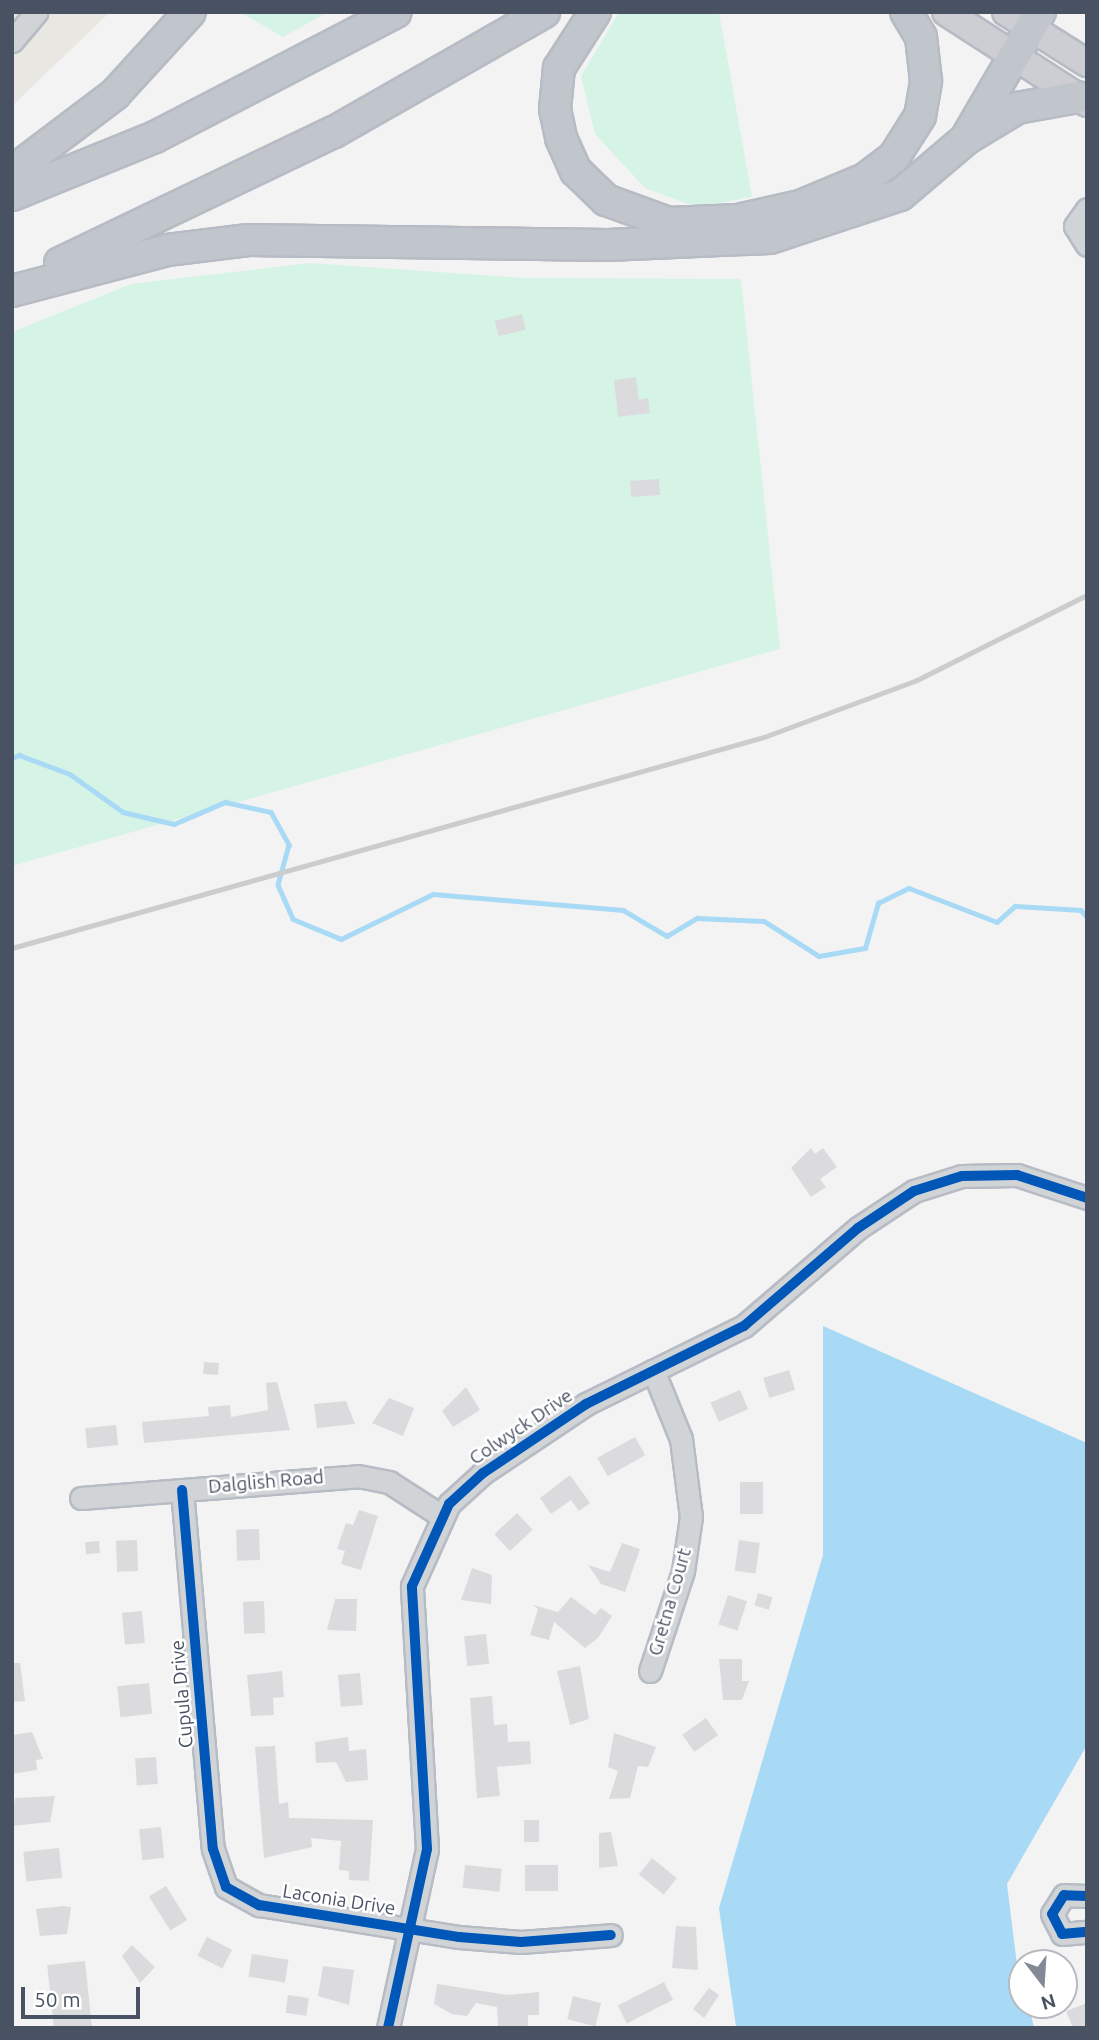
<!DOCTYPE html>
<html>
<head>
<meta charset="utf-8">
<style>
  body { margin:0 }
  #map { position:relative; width:1099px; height:2040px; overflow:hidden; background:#f4f3f3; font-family:Ubuntu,sans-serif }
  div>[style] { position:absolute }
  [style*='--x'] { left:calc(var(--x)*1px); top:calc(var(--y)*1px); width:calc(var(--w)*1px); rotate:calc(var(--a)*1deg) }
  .commercial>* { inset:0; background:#e8e7e2 }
  .green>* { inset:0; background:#d6f4e6 }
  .water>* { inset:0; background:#a8daf5 }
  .stream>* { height:4.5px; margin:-2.25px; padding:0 2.25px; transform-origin:2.25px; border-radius:2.25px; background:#a8daf5 }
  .building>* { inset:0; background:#dbdbdd; transform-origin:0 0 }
  .roads { filter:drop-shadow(2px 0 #b7bbc4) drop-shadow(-2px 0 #b7bbc4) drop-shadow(0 2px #b7bbc4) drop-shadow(0 -2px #b7bbc4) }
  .minor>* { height:21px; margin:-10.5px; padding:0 10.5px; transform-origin:10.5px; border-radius:10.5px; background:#d1d4d7 }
  .major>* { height:26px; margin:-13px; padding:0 13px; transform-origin:13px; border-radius:13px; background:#ccced4 }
  .highway>* { height:30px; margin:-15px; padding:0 15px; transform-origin:15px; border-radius:15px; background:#c1c5cc }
  .rail>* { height:4.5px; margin:-2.25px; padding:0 2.25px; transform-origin:2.25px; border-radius:2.25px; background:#caccce }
  .cycleway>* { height:10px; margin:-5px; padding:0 5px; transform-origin:5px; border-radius:5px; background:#0057b8 }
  span { translate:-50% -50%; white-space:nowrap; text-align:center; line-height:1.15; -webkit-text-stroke:5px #fff; paint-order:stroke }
  .street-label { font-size:19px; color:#485263 }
  .frame { position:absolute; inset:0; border:14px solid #485263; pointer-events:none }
  .north { position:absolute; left:1008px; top:1949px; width:70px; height:70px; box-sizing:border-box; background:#fff; border:2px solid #b6bac1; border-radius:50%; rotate:163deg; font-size:19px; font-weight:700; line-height:28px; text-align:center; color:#485263 }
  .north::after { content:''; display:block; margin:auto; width:24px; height:32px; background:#848a95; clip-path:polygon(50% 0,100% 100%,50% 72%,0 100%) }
  .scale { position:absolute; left:21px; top:1987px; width:119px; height:32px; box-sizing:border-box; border:4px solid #485263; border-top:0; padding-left:9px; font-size:21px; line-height:24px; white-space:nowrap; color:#485263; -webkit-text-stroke:5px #fff; paint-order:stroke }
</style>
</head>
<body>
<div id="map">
  <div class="commercial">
    <i style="clip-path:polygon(12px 12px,110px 12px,12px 106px)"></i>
  </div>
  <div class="green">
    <i style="clip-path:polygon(240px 12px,328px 12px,283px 37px)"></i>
    <i style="clip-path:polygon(619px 12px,719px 12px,752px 197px,696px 207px,645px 188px,595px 134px,581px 76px)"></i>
    <i style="clip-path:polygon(310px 263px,523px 278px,741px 279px,780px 649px,12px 866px,12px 332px,131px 284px)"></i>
  </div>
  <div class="water">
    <i style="clip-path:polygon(823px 1326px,1087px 1443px,1087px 1745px,1007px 1884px,1022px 2005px,1029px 2005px,1034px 2028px,736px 2027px,719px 1908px,823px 1555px)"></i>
  </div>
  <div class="stream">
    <i style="--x:12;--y:758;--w:8;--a:-23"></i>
    <i style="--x:19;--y:755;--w:54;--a:20.4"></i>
    <i style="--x:70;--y:774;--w:65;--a:35.6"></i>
    <i style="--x:123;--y:812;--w:52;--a:13.2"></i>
    <i style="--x:174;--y:824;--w:56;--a:-23.3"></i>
    <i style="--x:225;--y:802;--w:47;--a:12.3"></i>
    <i style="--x:271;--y:812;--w:38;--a:61"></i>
    <i style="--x:289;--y:845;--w:41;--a:105.4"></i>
    <i style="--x:278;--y:885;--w:37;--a:66"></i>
    <i style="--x:293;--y:919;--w:52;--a:22.6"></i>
    <i style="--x:341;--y:939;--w:102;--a:-26.1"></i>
    <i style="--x:433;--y:894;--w:191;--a:4.8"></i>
    <i style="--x:623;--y:910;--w:51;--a:30.6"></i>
    <i style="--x:667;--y:936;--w:35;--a:-31"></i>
    <i style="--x:697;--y:918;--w:67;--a:2.6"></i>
    <i style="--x:764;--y:921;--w:65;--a:32.5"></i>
    <i style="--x:819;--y:956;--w:47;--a:-9.9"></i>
    <i style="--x:865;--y:948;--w:47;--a:-73.9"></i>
    <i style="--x:878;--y:903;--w:34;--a:-26"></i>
    <i style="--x:909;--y:888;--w:94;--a:21.1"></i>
    <i style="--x:997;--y:922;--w:24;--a:-42"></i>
    <i style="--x:1015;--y:906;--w:66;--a:3.5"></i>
    <i style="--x:1081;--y:910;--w:9;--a:49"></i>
  </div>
  <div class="building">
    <i style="left:522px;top:314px;width:16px;height:28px;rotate:76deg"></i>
    <i style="clip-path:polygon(636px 377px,639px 400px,648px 398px,650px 413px,618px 417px,614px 380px)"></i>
    <i style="left:659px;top:479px;width:16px;height:29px;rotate:86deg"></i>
    <i style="clip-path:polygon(811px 1148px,815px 1154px,823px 1148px,837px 1167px,820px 1179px,826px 1187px,811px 1197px,791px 1168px)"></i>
    <i style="left:204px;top:1362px;width:15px;height:12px;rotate:4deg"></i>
    <i style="left:789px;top:1370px;width:21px;height:27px;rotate:73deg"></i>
    <i style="clip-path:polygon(277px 1382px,290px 1430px,144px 1443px,142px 1422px,209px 1416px,208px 1407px,230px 1405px,231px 1417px,268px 1410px,266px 1383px)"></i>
    <i style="clip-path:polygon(466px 1387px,480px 1410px,453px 1427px,442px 1411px)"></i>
    <i style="left:740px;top:1390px;width:21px;height:32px;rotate:67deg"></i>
    <i style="clip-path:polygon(389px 1398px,414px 1408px,403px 1436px,372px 1423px)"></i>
    <i style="clip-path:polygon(346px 1401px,355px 1424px,317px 1428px,314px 1404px)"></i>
    <i style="left:116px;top:1425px;width:20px;height:31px;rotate:84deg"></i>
    <i style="left:635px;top:1437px;width:21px;height:43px;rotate:61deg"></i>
    <i style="clip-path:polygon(570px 1475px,590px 1503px,579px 1511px,571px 1500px,551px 1514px,540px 1498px)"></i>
    <i style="left:763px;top:1482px;width:32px;height:23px;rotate:90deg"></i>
    <i style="clip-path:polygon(359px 1510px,378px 1516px,361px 1570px,341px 1564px,345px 1551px,337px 1549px,346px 1523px,353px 1525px)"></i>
    <i style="left:517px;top:1513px;width:23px;height:31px;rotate:47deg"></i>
    <i style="left:259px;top:1529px;width:31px;height:23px;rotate:88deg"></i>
    <i style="left:137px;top:1540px;width:31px;height:21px;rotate:88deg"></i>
    <i style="left:739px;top:1540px;width:21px;height:31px;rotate:8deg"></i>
    <i style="left:99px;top:1541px;width:12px;height:14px;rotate:85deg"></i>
    <i style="clip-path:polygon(622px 1543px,640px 1549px,625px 1592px,601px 1584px,588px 1565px,610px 1572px)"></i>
    <i style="clip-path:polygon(472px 1568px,492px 1575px,491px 1604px,461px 1600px)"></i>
    <i style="left:758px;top:1593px;width:15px;height:13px;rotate:16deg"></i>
    <i style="left:728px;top:1595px;width:20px;height:31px;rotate:18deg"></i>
    <i style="clip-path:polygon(571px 1597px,595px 1615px,601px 1608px,612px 1616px,598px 1638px,585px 1648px,554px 1622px,549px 1640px,530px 1635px,538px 1609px,533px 1605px,558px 1612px)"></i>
    <i style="clip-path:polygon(335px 1599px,357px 1599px,356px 1631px,327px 1630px)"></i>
    <i style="left:264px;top:1601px;width:32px;height:21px;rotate:88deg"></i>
    <i style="left:142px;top:1611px;width:32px;height:20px;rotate:85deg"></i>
    <i style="left:486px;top:1634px;width:30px;height:22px;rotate:84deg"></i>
    <i style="clip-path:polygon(719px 1659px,742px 1659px,742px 1681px,749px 1681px,742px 1700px,723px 1700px)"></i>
    <i style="clip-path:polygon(12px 1663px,20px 1663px,25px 1701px,12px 1702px)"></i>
    <i style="clip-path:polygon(580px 1666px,589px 1719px,570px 1725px,557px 1671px)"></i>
    <i style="clip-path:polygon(282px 1671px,284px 1697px,273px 1698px,274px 1715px,251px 1716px,247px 1675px)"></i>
    <i style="left:360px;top:1673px;width:32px;height:22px;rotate:85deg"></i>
    <i style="left:149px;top:1683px;width:31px;height:32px;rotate:84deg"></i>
    <i style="clip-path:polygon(492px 1696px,494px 1725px,507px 1724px,508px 1742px,530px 1741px,531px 1764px,497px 1767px,500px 1796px,477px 1798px,470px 1698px)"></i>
    <i style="left:706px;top:1718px;width:21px;height:29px;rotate:55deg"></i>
    <i style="clip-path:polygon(32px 1732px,43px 1759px,36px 1760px,37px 1770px,12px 1774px,12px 1735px)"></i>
    <i style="clip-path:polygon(614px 1733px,656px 1747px,648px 1767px,638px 1766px,630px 1798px,609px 1799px,618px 1771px,608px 1767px)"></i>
    <i style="clip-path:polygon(348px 1737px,349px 1751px,366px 1749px,368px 1780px,346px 1782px,336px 1762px,316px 1763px,315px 1742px)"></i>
    <i style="clip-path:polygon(275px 1746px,279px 1804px,288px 1802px,289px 1818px,373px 1820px,369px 1881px,349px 1880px,349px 1871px,339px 1870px,341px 1841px,311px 1838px,312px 1847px,264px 1858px,255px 1747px)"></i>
    <i style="left:156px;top:1757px;width:27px;height:21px;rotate:86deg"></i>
    <i style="clip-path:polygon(55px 1796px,50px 1822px,12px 1826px,15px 1798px)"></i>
    <i style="left:524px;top:1820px;width:15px;height:22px"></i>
    <i style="left:161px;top:1827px;width:31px;height:22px;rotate:84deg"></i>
    <i style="clip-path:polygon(611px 1832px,618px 1866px,599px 1868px,599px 1833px)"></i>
    <i style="left:59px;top:1848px;width:30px;height:36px;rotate:84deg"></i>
    <i style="left:652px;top:1858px;width:32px;height:21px;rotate:39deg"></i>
    <i style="left:465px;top:1865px;width:37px;height:23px;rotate:6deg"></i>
    <i style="left:558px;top:1865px;width:26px;height:33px;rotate:90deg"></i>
    <i style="left:166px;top:1886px;width:40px;height:20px;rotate:58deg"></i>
    <i style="clip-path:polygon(64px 1906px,71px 1907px,67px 1934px,40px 1936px,36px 1909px)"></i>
    <i style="clip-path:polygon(676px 1926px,696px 1927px,698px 1970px,672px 1968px)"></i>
    <i style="left:207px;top:1937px;width:28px;height:21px;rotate:27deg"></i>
    <i style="clip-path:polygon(132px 1945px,155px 1967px,140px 1983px,122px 1956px)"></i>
    <i style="left:252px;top:1954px;width:37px;height:23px;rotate:9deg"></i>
    <i style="left:85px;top:1961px;width:67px;height:38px;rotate:84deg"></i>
    <i style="clip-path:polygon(323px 1966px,354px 1970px,349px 2005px,318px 1996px)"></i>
    <i style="left:664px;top:1982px;width:20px;height:52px;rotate:63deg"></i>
    <i style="clip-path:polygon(437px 1984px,508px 1995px,539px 1992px,539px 2015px,528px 2015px,528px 2028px,511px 2028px,498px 2026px,497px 2007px,476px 2003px,467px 2016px,452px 2014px,434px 2004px)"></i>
    <i style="clip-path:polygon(709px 1988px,719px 1995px,704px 2018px,693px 2009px)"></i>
    <i style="left:288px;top:1995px;width:21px;height:18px;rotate:8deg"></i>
    <i style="left:573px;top:1996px;width:29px;height:24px;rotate:14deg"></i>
    <i style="clip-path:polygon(1087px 2003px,1087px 2028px,1073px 2028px,1066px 2011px)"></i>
  </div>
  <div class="roads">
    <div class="minor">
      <i style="--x:12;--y:41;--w:38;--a:-50"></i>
      <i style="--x:1087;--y:209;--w:21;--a:125"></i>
      <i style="--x:1075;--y:226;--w:22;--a:58"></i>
      <i style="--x:182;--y:1490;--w:360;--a:85.1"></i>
      <i style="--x:213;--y:1849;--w:40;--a:71.1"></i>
      <i style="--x:226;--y:1887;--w:38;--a:29"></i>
      <i style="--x:259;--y:1905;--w:203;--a:9.1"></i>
      <i style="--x:459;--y:1937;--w:62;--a:4.6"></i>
      <i style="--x:521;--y:1942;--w:90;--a:-4.4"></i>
      <i style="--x:81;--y:1498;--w:278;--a:-4.5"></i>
      <i style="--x:358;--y:1476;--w:32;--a:11"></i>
      <i style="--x:389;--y:1482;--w:61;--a:32.9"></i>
      <i style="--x:650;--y:1671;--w:105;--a:-71.7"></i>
      <i style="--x:683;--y:1571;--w:55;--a:-81.6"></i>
      <i style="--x:691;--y:1517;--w:79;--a:-97.3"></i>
      <i style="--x:681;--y:1439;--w:74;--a:-112.1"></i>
      <i style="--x:1087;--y:1896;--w:23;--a:-178"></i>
      <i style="--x:1064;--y:1895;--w:22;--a:122"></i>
      <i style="--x:1052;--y:1914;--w:22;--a:63"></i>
      <i style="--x:1062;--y:1934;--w:25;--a:-5"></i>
      <i style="--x:388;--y:2028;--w:183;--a:-77.7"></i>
      <i style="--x:427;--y:1849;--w:263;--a:-93.3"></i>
      <i style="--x:412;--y:1586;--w:90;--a:-65.7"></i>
      <i style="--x:449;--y:1504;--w:46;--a:-42.4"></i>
      <i style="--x:483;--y:1473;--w:124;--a:-33.8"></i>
      <i style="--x:586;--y:1404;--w:176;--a:-26.3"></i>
      <i style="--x:744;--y:1326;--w:150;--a:-40.7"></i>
      <i style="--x:858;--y:1228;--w:67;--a:-33.5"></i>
      <i style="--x:914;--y:1191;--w:50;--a:-17.4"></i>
      <i style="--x:962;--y:1176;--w:55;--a:-1"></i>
      <i style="--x:1017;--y:1175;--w:74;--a:18.2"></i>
    </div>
    <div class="major">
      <i style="--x:946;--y:12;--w:168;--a:32.8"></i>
      <i style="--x:1006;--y:12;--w:96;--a:32.2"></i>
    </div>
    <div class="highway">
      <i style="--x:595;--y:12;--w:67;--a:122.7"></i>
      <i style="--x:559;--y:68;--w:41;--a:95.6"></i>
      <i style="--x:555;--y:109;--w:30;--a:78"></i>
      <i style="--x:561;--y:138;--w:36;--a:66"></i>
      <i style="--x:576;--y:171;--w:42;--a:44"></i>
      <i style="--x:606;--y:200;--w:67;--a:20.1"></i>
      <i style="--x:669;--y:223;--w:69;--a:-2.5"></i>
      <i style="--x:738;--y:220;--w:64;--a:-12.7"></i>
      <i style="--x:800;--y:206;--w:70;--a:-22.6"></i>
      <i style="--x:865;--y:179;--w:36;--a:-37"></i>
      <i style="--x:894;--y:157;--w:49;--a:-57.6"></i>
      <i style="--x:920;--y:116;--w:36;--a:-80"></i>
      <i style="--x:926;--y:81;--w:44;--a:-96.5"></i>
      <i style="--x:921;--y:37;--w:29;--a:-121"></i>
      <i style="--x:968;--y:135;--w:143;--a:-59.7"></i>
      <i style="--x:12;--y:172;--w:129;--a:-37.1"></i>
      <i style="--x:115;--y:94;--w:111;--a:-47.6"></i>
      <i style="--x:12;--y:195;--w:154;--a:-22.1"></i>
      <i style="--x:155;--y:137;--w:271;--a:-27.4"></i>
      <i style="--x:60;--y:263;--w:304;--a:-25.6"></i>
      <i style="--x:334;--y:132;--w:242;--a:-29.7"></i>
      <i style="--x:12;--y:291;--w:160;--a:-14.8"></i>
      <i style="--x:167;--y:250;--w:82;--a:-7"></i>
      <i style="--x:248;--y:240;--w:360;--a:0.8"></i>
      <i style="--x:608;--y:245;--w:162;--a:-2.5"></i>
      <i style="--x:770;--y:238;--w:137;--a:-18.3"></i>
      <i style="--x:900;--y:195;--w:87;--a:-40.3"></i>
      <i style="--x:966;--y:139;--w:60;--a:-31.3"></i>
      <i style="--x:1017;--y:108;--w:62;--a:-10.2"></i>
    </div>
  </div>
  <div class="rail">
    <i style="--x:12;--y:948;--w:781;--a:-15.67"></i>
    <i style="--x:764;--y:737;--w:163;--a:-20.4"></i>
    <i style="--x:917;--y:680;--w:190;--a:-26.6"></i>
  </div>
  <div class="cycleway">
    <i style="--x:182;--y:1490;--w:360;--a:85.1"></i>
    <i style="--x:213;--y:1849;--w:40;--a:71.1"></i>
    <i style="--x:226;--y:1887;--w:38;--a:29"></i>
    <i style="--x:259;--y:1905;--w:203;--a:9.1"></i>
    <i style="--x:459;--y:1937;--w:62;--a:4.6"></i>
    <i style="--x:521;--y:1942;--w:90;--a:-4.4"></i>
    <i style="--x:1087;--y:1896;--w:23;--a:-178"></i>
    <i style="--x:1064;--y:1895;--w:22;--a:122"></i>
    <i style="--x:1052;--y:1914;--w:22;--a:63"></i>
    <i style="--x:1062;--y:1934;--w:25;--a:-5"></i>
    <i style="--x:388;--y:2028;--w:183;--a:-77.7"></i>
    <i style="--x:427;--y:1849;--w:263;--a:-93.3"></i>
    <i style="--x:412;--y:1586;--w:90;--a:-65.7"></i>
    <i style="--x:449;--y:1504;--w:46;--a:-42.4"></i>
    <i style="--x:483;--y:1473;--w:124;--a:-33.8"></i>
    <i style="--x:586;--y:1404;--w:176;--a:-26.3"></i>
    <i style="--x:744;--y:1326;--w:150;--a:-40.7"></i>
    <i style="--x:858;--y:1228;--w:67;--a:-33.5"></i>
    <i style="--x:914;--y:1191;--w:50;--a:-17.4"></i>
    <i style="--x:962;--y:1176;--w:55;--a:-1"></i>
    <i style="--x:1017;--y:1175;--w:74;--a:18.2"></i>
  </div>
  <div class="street-label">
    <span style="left:521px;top:1427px;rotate:-34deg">Colwyck Drive</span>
    <span style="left:266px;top:1482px;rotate:-5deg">Dalglish Road</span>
    <span style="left:670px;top:1602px;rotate:-74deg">Gretna Court</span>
    <span style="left:182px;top:1694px;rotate:-95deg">Cupula Drive</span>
    <span style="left:339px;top:1900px;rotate:9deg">Laconia Drive</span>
  </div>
  <div class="frame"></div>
  <div class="north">N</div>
  <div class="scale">50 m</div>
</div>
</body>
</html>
